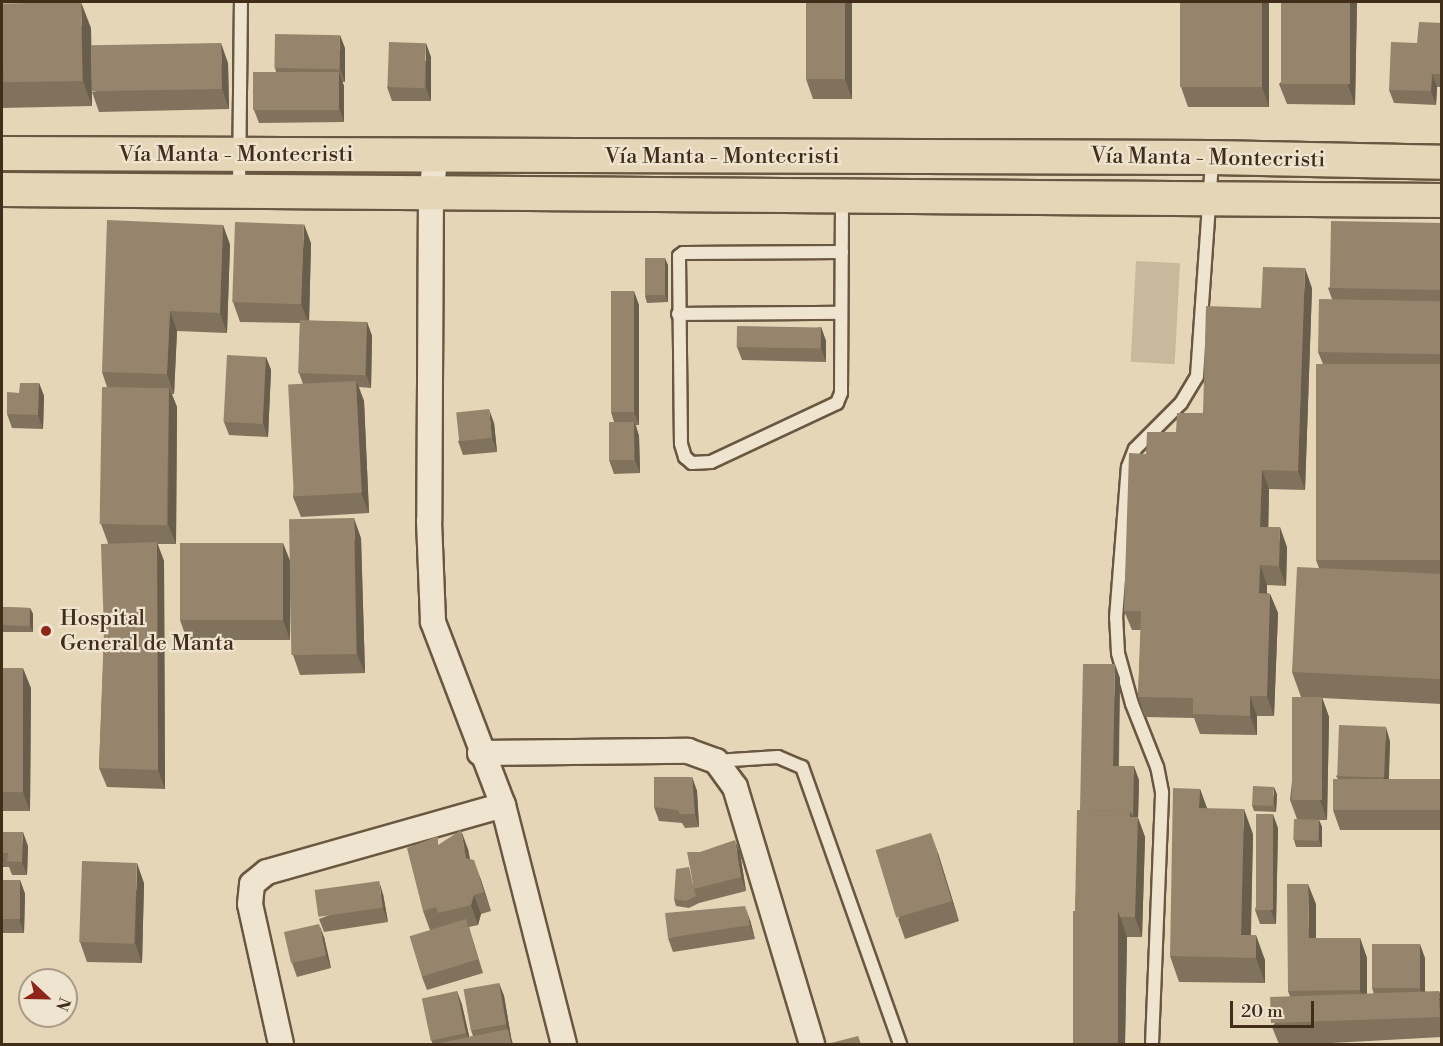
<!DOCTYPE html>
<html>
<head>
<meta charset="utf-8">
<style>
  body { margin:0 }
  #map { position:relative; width:1443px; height:1046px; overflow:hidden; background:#e5d6b7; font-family:"Libre Bodoni",serif }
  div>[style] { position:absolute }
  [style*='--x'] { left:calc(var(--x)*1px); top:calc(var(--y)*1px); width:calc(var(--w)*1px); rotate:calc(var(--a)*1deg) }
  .green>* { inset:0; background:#c9b99c; transform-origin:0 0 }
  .roads { filter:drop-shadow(2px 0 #6a5741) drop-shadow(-2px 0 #6a5741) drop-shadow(0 2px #6a5741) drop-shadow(0 -2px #6a5741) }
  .lane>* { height:12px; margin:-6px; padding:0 6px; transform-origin:6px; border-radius:6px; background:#eee4d0 }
  .street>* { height:24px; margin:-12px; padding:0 12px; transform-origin:12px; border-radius:12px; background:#eee4d0 }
  .primary>* { height:33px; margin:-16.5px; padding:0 16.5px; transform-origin:16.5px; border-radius:16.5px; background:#e5d6b7 }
  .wall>* { inset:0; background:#81725d }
  .shaded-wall>* { inset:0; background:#695d4c }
  .building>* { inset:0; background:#96856c; transform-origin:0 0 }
  .dots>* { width:16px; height:16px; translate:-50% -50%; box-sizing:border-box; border:3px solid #eee4d0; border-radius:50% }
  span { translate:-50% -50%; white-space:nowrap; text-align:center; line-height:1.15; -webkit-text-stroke:4.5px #eee4d0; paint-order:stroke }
  .street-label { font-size:22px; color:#412d1a }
  .poi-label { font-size:22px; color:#412d1a }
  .left { translate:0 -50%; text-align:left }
  .frame { position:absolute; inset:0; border:3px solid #412d1a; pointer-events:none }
  .north { position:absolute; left:18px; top:968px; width:60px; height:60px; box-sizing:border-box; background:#eee4d0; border:2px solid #a99b87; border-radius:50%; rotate:112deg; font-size:16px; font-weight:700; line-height:24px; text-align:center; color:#412d1a }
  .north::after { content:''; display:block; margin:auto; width:21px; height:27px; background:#8f2418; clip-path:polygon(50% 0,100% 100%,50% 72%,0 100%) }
  .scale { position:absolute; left:1230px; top:1001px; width:84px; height:27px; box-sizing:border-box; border:3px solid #412d1a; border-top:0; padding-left:8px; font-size:18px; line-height:21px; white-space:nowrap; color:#412d1a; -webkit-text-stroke:4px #eee4d0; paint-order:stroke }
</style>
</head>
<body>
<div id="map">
  <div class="green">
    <i style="left:1136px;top:261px;width:44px;height:101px;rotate:3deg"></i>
  </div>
  <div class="roads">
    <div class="lane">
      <i style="--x:239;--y:189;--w:187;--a:-89.4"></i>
      <i style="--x:842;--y:252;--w:159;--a:179.6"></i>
      <i style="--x:683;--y:253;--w:5;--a:143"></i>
      <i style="--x:679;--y:256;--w:188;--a:89.4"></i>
      <i style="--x:681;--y:444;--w:14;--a:73"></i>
      <i style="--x:685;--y:457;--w:9;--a:41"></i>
      <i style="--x:692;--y:463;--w:19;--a:-3"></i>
      <i style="--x:711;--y:462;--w:139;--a:-25.1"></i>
      <i style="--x:837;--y:403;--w:11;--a:-68"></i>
      <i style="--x:841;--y:393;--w:198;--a:-89.7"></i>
      <i style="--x:678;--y:314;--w:163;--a:-0.4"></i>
      <i style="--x:716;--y:761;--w:62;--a:-3.7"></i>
      <i style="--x:778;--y:757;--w:26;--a:23"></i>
      <i style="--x:802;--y:767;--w:294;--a:70.5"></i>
      <i style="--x:1152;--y:1044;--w:252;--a:-87.7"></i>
      <i style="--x:1162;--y:792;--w:25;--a:-101"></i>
      <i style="--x:1157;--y:767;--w:68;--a:-111.6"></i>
      <i style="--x:1132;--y:704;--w:53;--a:-105.4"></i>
      <i style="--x:1118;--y:653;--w:35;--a:-93"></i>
      <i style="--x:1116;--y:618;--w:151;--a:-85.5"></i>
      <i style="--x:1128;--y:467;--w:19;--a:-69"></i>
      <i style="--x:1135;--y:449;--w:65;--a:-45"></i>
      <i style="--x:1181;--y:403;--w:31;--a:-59"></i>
      <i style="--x:1197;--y:376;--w:218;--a:-86"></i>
    </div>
    <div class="street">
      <i style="--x:436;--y:156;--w:36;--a:98"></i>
      <i style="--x:431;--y:192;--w:329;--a:90.3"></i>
      <i style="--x:429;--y:521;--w:101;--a:87.7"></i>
      <i style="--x:433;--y:622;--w:196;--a:69.1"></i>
      <i style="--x:503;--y:805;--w:247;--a:75.7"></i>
      <i style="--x:480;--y:753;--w:208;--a:-0.6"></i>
      <i style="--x:688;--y:751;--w:30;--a:20"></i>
      <i style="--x:716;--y:761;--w:32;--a:54"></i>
      <i style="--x:735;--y:787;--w:268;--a:73.3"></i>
      <i style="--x:281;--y:1044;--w:143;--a:-102.5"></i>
      <i style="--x:250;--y:904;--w:20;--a:-84"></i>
      <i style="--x:252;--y:884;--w:19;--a:-39"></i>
      <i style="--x:267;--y:872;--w:245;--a:-15.8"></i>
    </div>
    <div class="primary">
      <i style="--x:2;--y:153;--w:1210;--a:0.19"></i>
      <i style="--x:1212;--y:157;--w:230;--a:1.2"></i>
      <i style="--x:2;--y:189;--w:1440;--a:0.44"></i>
    </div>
  </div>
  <div class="wall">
    <i style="clip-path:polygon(806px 2px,852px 2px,852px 99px,813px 99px,806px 79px)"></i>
    <i style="clip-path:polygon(1269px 2px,1269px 107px,1188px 107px,1181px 87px)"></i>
    <i style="clip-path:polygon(1357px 2px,1355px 105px,1287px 104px,1279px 84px)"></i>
    <i style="clip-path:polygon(2px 4px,91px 28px,92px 106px,2px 108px)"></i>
    <i style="clip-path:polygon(1442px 23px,1442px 87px,1437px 87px,1436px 105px,1394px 103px,1389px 90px,1417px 43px)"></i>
    <i style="clip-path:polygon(345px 48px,345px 82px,342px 82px,344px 86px,344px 122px,259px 123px,254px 110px,276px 72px,275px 68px)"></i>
    <i style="clip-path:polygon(431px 57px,431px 101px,392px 101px,387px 87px)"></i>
    <i style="clip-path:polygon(228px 63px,229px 109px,99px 112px,92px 92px)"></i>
    <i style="clip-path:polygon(1442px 223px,1442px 704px,1322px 698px,1329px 717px,1327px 820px,1319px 820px,1322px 827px,1322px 847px,1296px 847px,1294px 840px,1297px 819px,1290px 800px,1301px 697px,1292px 672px,1319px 568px,1316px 560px,1323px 364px,1318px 352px,1332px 299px,1328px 288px)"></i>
    <i style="clip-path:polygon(223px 225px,230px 245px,227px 333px,177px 331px,174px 394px,172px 394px,177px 407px,176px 544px,157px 544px,164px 561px,165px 789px,107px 787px,99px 768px,108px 543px,101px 524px,107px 387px,102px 372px)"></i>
    <i style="clip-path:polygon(311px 243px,309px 321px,367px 322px,372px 336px,371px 388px,359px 387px,364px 401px,369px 513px,301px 517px,293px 497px,303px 384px,299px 373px,300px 323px,240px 322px,233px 302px)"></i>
    <i style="clip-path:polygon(668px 265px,668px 302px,647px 303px,645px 296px)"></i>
    <i style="clip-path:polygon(1312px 288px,1305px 490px,1269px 489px,1268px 527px,1287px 547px,1286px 586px,1267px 585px,1267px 593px,1270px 594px,1278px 613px,1274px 716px,1257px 716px,1257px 735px,1200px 734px,1194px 718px,1145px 717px,1138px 697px,1141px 630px,1132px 630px,1124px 611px,1146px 454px,1203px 413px,1261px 308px)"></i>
    <i style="clip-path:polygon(639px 305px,639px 425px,636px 425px,639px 436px,640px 473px,614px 474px,609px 460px,614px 422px,611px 412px)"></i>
    <i style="clip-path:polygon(821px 327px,826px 341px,826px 362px,742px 360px,737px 347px)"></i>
    <i style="clip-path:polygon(266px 357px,271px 370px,268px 437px,229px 435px,224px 422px)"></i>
    <i style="clip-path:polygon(39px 383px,44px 396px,43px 429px,12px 428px,7px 414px,19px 393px)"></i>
    <i style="clip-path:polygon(494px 423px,497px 452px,463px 455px,458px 441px)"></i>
    <i style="clip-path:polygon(361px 538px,365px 673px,300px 675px,293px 655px,290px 568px,290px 640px,187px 640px,180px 620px,290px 562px)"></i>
    <i style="clip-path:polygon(2px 607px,30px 608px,33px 614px,33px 632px,2px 632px)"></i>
    <i style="clip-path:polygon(2px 668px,31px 688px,30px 811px,2px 811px)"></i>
    <i style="clip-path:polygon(1120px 678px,1119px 766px,1139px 780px,1138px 818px,1145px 837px,1142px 937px,1127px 937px,1125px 1044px,1075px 911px,1080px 810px)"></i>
    <i style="clip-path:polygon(1390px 741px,1389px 779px,1442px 779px,1442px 830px,1340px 830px,1333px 810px,1338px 779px,1336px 776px)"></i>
    <i style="clip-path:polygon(692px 777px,697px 791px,699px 827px,685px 828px,682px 823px,659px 821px,654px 807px)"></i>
    <i style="clip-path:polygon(1200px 789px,1207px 808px,1253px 834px,1251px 935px,1265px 960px,1265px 983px,1179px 982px,1170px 956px)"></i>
    <i style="clip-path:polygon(1277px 794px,1276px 812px,1254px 811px,1252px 805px)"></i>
    <i style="clip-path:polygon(1278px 828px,1276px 924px,1260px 924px,1255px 910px)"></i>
    <i style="clip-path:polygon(2px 832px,28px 846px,27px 875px,12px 875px,9px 867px,2px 867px)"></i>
    <i style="clip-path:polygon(440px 844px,468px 849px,470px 859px,481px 880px,491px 911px,481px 914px,478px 925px,469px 927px,483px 973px,427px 990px,422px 977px,430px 930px,423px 911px)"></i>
    <i style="clip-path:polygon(740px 853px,746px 891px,699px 903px,689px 908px,676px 906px,674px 899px)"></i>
    <i style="clip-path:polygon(938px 853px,959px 921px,905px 939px,898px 919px)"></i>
    <i style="clip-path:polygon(2px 880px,20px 880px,25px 894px,24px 933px,2px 933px)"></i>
    <i style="clip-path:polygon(144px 883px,142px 963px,87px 962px,80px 942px)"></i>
    <i style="clip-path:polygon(383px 894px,388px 922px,324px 932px,319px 919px)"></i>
    <i style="clip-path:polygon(1316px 904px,1316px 938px,1360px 938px,1367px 958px,1367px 995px,1374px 994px,1372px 988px,1425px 958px,1425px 991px,1442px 999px,1442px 1037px,1313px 1044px,1279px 1044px,1272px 1027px,1291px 999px,1288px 991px)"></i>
    <i style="clip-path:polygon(750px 920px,755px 939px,673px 952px,668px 938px)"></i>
    <i style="clip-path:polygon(324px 937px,331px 968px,297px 977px,292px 963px)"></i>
    <i style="clip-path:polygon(499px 983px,504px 996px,511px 1037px,433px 1044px,431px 1040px,457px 991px,462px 1005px,469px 1037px,473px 1036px,471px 1030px)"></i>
  </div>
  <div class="shaded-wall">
    <i style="clip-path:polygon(81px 2px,91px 28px,92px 106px,83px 81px)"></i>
    <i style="clip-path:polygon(845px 2px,852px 2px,852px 99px,845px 79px)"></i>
    <i style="clip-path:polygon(1262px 2px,1269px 2px,1269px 107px,1262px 87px)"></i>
    <i style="clip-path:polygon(1350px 2px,1357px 2px,1355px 105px,1348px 85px)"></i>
    <i style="clip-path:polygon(340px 35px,345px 48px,345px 82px,340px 69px)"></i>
    <i style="clip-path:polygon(221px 43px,228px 63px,229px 109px,222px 89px)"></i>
    <i style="clip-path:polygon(426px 43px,431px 57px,431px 101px,426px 88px)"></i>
    <i style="clip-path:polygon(339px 72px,344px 86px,344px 122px,339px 108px)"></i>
    <i style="clip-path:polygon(1432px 74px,1437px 87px,1436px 105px,1431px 91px)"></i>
    <i style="clip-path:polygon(304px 224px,311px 243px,309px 324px,301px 304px)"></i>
    <i style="clip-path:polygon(223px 225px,230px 245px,227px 333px,220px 313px)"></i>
    <i style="clip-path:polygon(665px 258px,668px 265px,668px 302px,665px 295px)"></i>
    <i style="clip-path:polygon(1305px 268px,1312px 288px,1305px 490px,1298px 471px)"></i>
    <i style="clip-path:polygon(634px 291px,639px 305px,639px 425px,634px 412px)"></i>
    <i style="clip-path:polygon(170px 311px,177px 331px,174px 394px,167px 374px)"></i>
    <i style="clip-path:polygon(367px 322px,372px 336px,371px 388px,366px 374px)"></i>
    <i style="clip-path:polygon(821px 327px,826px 341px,826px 362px,821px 348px)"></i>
    <i style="clip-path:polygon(266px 357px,271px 370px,268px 437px,263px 423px)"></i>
    <i style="clip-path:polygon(356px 381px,364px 401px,369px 513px,361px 493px)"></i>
    <i style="clip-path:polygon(39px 383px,44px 396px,43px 429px,38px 415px)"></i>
    <i style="clip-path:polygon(169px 388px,177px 407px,176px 544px,168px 524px)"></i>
    <i style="clip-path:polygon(489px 409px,494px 423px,497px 452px,492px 438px)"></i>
    <i style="clip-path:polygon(634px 422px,639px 436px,640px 473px,635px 460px)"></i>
    <i style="clip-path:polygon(1262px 470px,1269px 489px,1268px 547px,1260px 527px)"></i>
    <i style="clip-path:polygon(354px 518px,361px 538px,365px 673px,357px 654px)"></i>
    <i style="clip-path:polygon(1280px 527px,1287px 547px,1286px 586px,1279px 566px)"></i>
    <i style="clip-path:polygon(157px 542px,164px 561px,165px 789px,158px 770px)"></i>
    <i style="clip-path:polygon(283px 543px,291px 563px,290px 640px,283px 620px)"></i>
    <i style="clip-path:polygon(1260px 565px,1267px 585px,1266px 613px,1259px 593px)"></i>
    <i style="clip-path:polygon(1270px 594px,1278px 613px,1274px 716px,1267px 696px)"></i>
    <i style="clip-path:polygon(30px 608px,33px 614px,33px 632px,30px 626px)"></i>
    <i style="clip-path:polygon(1442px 645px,1442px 684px,1440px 679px)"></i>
    <i style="clip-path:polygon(1115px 664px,1120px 678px,1118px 780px,1113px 766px)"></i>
    <i style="clip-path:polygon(23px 668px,31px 688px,30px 811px,23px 792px)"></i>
    <i style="clip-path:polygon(1250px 696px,1257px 716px,1257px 735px,1250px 716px)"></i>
    <i style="clip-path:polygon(1322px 697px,1329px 717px,1327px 820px,1320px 800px)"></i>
    <i style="clip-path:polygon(1386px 727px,1390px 741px,1388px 792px,1383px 778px)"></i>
    <i style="clip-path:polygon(1134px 766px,1139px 780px,1138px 818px,1145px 837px,1142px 937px,1135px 917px,1130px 817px)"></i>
    <i style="clip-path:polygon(692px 777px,697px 791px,699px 827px,695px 814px)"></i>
    <i style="clip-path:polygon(1274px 787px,1277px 794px,1276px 812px,1274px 805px)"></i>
    <i style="clip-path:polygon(1200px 789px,1209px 814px,1199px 808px)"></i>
    <i style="clip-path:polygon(1244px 809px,1253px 834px,1250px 958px,1241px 935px)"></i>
    <i style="clip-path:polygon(1273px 814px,1278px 828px,1276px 924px,1271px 911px)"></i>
    <i style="clip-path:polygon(1319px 820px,1322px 827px,1322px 847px,1319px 840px)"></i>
    <i style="clip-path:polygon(461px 830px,468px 849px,473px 878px,466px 858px)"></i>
    <i style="clip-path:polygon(23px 832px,28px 846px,27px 875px,22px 862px)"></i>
    <i style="clip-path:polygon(931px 833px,938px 853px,959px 921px,952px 901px)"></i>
    <i style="clip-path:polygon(735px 840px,740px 853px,746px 891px,741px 877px)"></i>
    <i style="clip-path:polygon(474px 860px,481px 880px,491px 911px,484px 892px)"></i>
    <i style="clip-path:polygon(137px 863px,144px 883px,142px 963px,135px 943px)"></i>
    <i style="clip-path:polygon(20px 880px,25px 894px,24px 933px,19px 919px)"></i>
    <i style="clip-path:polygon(379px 881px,383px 894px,388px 922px,383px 908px)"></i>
    <i style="clip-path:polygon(1308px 884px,1316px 904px,1316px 958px,1309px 938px)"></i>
    <i style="clip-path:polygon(474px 895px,481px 914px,478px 925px,471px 905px)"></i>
    <i style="clip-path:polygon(745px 906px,750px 920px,755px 939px,750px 925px)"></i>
    <i style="clip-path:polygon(1118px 911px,1127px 937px,1125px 1044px,1115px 1044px)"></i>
    <i style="clip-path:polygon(319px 924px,324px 937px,331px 968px,326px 955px)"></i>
    <i style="clip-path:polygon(1256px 935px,1265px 960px,1265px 983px,1256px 958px)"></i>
    <i style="clip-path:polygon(1360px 938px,1367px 958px,1367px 1010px,1360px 990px)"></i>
    <i style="clip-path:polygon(1420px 944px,1425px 958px,1425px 1001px,1420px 988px)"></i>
    <i style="clip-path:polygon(499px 983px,504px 996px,511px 1037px,513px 1044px,511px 1044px,506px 1024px)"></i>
    <i style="clip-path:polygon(457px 991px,462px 1005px,471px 1044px,466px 1033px)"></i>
    <i style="clip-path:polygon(1439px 991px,1442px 999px,1442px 1021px,1440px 1017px)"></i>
  </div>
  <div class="building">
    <i style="left:81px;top:2px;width:79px;height:79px;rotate:89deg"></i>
    <i style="left:806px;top:2px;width:39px;height:77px"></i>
    <i style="left:1180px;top:2px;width:82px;height:85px"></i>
    <i style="left:1281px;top:2px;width:69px;height:82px"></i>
    <i style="clip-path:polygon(1419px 22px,1442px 23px,1442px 74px,1432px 74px,1431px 91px,1389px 90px,1391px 42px,1417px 43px)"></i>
    <i style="left:275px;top:34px;width:65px;height:34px;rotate:1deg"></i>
    <i style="left:389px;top:42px;width:37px;height:45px;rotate:2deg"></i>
    <i style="left:221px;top:43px;width:46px;height:130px;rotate:89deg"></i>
    <i style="left:253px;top:72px;width:86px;height:38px"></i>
    <i style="clip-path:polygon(107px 220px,223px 225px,220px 313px,170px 311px,167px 374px,102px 372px)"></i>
    <i style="left:1331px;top:221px;width:111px;height:67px;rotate:1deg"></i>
    <i style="left:235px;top:222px;width:69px;height:80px;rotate:2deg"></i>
    <i style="left:665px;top:258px;width:37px;height:20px;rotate:90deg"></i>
    <i style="clip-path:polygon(1263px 267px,1305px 268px,1298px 471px,1262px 470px,1260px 527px,1280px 527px,1279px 566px,1260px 565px,1259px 593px,1270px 594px,1267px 696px,1250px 696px,1250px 716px,1193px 714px,1193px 698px,1138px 697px,1141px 611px,1124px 611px,1129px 453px,1146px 454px,1147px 432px,1176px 432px,1177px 413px,1203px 413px,1206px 306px,1261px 308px)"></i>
    <i style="left:611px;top:291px;width:23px;height:121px"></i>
    <i style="left:1319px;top:299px;width:123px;height:53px;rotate:1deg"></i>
    <i style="left:300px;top:320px;width:67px;height:53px;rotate:2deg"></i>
    <i style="left:737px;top:326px;width:84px;height:21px;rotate:1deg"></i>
    <i style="left:227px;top:355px;width:39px;height:67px;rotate:3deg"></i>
    <i style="left:1316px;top:364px;width:126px;height:196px"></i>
    <i style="left:356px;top:381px;width:112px;height:68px;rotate:87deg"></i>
    <i style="clip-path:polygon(20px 383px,39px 383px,38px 415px,7px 414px,7px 392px,19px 393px)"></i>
    <i style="left:102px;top:387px;width:67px;height:137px;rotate:1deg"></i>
    <i style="left:489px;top:409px;width:29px;height:33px;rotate:84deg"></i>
    <i style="left:609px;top:422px;width:25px;height:38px"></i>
    <i style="left:354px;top:518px;width:136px;height:65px;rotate:89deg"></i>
    <i style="clip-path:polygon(157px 542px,158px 770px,99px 768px,104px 632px,101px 544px)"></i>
    <i style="left:180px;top:543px;width:103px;height:77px"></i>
    <i style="clip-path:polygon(1297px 567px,1442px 574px,1442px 645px,1440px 679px,1292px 672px)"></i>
    <i style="left:2px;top:607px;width:28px;height:18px;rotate:2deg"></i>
    <i style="clip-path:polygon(1083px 664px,1115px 664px,1113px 766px,1134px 766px,1133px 817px,1130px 811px,1080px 810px)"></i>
    <i style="left:2px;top:668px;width:21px;height:124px"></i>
    <i style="left:1292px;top:697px;width:30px;height:103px"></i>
    <i style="left:1339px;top:725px;width:47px;height:51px;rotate:2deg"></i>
    <i style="clip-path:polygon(654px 777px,692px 777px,695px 814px,680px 814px,678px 810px,654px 807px)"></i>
    <i style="left:1333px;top:779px;width:109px;height:31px"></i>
    <i style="left:1253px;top:786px;width:21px;height:19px;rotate:3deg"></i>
    <i style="clip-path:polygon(1173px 788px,1200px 789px,1199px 808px,1244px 809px,1241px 935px,1256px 935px,1256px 958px,1170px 956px)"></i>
    <i style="clip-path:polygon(1077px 810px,1130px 811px,1130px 817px,1138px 817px,1135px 917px,1120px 917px,1118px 911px,1075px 911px)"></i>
    <i style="left:1256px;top:814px;width:17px;height:96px"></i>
    <i style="left:1294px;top:819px;width:25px;height:21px;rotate:2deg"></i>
    <i style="clip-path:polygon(461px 830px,466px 858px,474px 860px,484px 892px,474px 895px,471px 905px,438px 913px,436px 907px,423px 911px,407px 848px,438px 836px,438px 845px)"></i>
    <i style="clip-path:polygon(2px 832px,23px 832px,22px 862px,7px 861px,8px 853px,2px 853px)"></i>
    <i style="left:931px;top:833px;width:71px;height:58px;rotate:73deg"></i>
    <i style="clip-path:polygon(735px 840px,741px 877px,694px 889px,687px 852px,700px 852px)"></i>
    <i style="left:82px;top:861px;width:55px;height:81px;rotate:2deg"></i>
    <i style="clip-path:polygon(689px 867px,694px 889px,696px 896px,686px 901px,674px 899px,676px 869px)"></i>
    <i style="left:2px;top:880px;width:18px;height:39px"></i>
    <i style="left:379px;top:881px;width:27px;height:65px;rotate:82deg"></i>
    <i style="clip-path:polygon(1287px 884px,1308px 884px,1309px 938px,1360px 938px,1360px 990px,1288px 991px)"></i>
    <i style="clip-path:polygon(745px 906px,750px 925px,668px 938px,665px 913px)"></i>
    <i style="left:1073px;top:911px;width:45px;height:133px"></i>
    <i style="left:466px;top:919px;width:42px;height:59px;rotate:73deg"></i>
    <i style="left:319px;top:924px;width:32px;height:36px;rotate:77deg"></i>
    <i style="left:1420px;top:944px;width:44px;height:48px;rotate:90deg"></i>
    <i style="left:499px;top:983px;width:42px;height:36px;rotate:80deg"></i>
    <i style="left:457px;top:991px;width:43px;height:36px;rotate:78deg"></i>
    <i style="left:1439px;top:991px;width:26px;height:169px;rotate:88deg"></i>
    <i style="clip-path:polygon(508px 1029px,511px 1044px,435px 1044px)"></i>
    <i style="clip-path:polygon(858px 1036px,861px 1044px,827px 1044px)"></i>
  </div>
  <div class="dots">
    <i style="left:46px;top:631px;background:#8f2418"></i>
  </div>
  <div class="street-label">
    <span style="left:236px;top:155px">Vía Manta - Montecristi</span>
    <span style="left:722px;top:157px">Vía Manta - Montecristi</span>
    <span style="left:1208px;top:158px;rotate:1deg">Vía Manta - Montecristi</span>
  </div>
  <div class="poi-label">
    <span class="left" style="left:60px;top:631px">Hospital<br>General de Manta</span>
  </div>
  <div class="frame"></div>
  <div class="north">N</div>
  <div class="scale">20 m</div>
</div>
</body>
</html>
